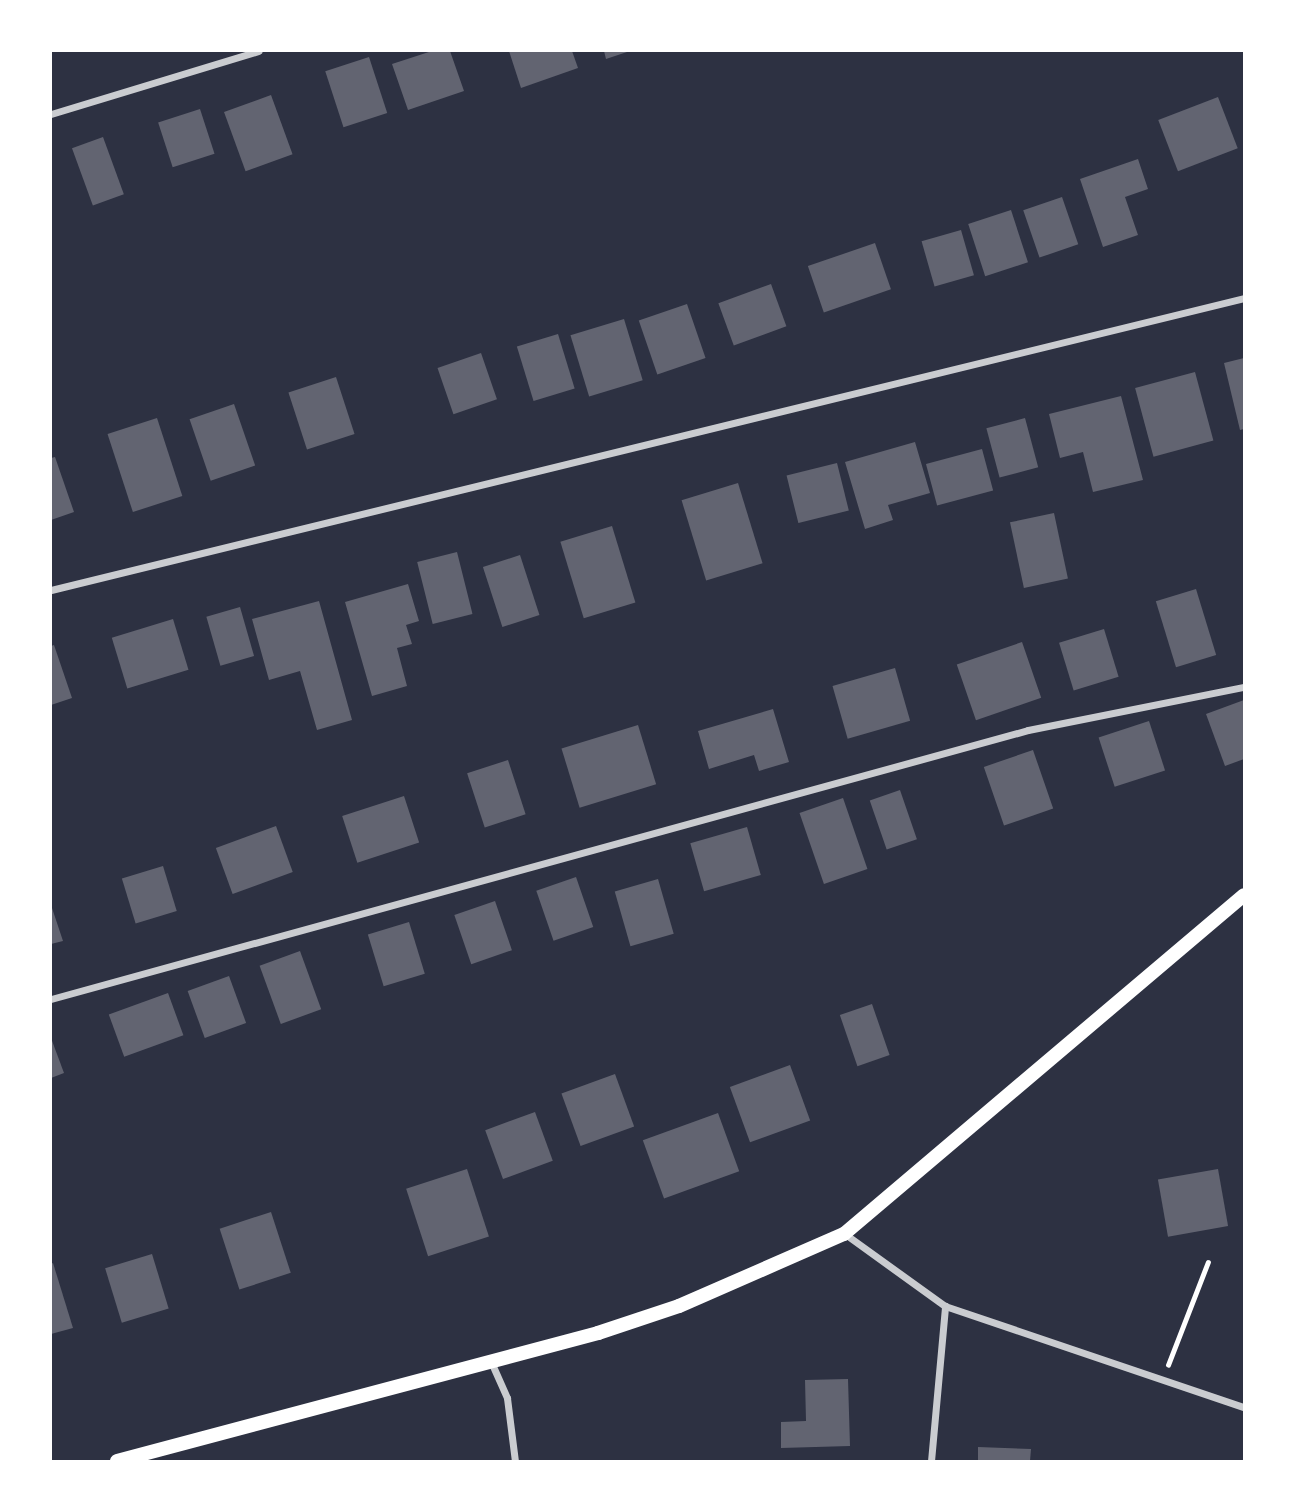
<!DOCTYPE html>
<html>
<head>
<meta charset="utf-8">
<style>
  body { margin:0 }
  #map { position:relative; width:1295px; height:1512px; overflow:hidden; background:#2d3142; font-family:Barlow,sans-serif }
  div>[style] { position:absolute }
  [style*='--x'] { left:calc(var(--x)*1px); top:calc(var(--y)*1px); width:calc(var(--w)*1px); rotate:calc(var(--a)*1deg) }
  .building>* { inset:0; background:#626471; transform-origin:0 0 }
  .path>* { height:4.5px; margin:-2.25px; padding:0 2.25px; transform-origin:2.25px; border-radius:2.25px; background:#fff }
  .minor>* { height:7px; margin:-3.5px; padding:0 3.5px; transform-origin:3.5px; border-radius:3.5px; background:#caccd0 }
  .secondary>* { height:14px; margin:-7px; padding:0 7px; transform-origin:7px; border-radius:7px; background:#fff }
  span { translate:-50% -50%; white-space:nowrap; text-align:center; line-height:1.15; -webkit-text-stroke:5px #fff; paint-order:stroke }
  .frame { position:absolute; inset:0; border:52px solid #fff; pointer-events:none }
</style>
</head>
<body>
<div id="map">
  <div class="building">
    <i style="clip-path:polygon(432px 51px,450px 51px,464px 91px,408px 110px,392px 64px)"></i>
    <i style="clip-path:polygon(509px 51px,572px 51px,578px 68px,521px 88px)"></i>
    <i style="clip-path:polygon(604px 51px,630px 51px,606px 59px)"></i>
    <i style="left:369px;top:57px;width:59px;height:46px;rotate:72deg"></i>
    <i style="left:271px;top:95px;width:63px;height:50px;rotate:70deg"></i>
    <i style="left:1218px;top:97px;width:55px;height:64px;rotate:69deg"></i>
    <i style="left:200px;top:109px;width:47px;height:44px;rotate:72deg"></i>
    <i style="left:103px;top:137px;width:61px;height:33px;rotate:70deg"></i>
    <i style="clip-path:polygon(1138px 159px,1148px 189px,1125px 197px,1138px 235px,1103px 247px,1080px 179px)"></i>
    <i style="left:1062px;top:197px;width:50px;height:41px;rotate:71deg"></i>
    <i style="left:1011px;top:210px;width:55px;height:45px;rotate:72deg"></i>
    <i style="left:961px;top:230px;width:47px;height:41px;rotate:74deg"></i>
    <i style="left:875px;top:243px;width:49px;height:71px;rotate:71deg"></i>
    <i style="left:771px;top:284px;width:45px;height:56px;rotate:70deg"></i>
    <i style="left:687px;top:304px;width:57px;height:51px;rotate:71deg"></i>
    <i style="left:624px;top:319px;width:64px;height:56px;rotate:73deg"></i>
    <i style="left:558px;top:334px;width:57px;height:43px;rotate:73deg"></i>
    <i style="left:481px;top:353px;width:49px;height:46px;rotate:71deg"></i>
    <i style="clip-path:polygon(1244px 358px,1244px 429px,1240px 430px,1224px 363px)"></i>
    <i style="left:1195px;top:372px;width:71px;height:62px;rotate:75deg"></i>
    <i style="left:336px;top:377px;width:60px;height:50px;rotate:72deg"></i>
    <i style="clip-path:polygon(1121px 396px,1143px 480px,1093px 492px,1083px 452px,1060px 458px,1049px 414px)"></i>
    <i style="left:234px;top:404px;width:65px;height:47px;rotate:71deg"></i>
    <i style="left:157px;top:418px;width:82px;height:52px;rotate:72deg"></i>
    <i style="left:1025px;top:418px;width:51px;height:40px;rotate:75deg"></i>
    <i style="clip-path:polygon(915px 442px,930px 493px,888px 505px,893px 520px,865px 529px,845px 462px)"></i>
    <i style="left:982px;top:449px;width:43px;height:58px;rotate:75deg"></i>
    <i style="clip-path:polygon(55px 457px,74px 512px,51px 520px,51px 458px)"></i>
    <i style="left:837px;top:463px;width:49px;height:52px;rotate:76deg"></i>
    <i style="left:738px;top:483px;width:84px;height:59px;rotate:73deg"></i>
    <i style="left:1054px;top:513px;width:67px;height:45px;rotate:78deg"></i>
    <i style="left:612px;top:526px;width:80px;height:54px;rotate:73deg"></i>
    <i style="left:457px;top:552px;width:64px;height:41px;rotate:76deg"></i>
    <i style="left:520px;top:555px;width:63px;height:39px;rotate:72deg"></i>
    <i style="clip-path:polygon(408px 584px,419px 621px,406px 625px,412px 644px,397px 648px,407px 686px,372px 696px,345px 602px)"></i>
    <i style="left:1196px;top:589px;width:69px;height:42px;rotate:73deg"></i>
    <i style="clip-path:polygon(319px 601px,352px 720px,317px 730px,300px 671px,269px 680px,252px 619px)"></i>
    <i style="left:240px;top:607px;width:51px;height:35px;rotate:74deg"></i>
    <i style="left:173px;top:619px;width:53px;height:64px;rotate:73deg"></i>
    <i style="left:1104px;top:629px;width:50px;height:47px;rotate:73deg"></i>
    <i style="left:1022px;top:642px;width:59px;height:69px;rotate:71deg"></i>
    <i style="clip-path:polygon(54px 645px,72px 698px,51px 705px,51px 646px)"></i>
    <i style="left:895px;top:668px;width:55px;height:65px;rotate:74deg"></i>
    <i style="clip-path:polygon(1244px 700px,1244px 759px,1225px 766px,1206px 714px)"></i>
    <i style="clip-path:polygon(773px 709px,789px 762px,759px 771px,754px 755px,709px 769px,698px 731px)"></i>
    <i style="left:1149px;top:721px;width:52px;height:53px;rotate:72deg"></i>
    <i style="left:638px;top:725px;width:62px;height:80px;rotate:73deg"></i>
    <i style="left:1033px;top:750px;width:62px;height:52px;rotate:71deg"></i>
    <i style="left:508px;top:760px;width:57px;height:43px;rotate:72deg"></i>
    <i style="left:900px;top:790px;width:52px;height:32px;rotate:71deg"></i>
    <i style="left:404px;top:796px;width:49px;height:65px;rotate:72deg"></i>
    <i style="left:843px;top:798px;width:75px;height:46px;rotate:71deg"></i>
    <i style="left:276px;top:826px;width:49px;height:64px;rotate:70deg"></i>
    <i style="left:747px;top:827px;width:50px;height:59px;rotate:74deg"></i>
    <i style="left:163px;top:866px;width:47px;height:43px;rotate:73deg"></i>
    <i style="left:576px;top:877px;width:53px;height:42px;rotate:71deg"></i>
    <i style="left:658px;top:879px;width:57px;height:45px;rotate:74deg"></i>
    <i style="left:495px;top:901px;width:52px;height:43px;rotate:71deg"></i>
    <i style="clip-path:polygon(51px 905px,63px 941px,51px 944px)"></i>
    <i style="left:409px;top:922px;width:54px;height:43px;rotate:73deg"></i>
    <i style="left:300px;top:951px;width:62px;height:43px;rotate:70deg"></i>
    <i style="left:229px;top:976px;width:50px;height:44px;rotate:70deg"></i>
    <i style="left:168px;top:993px;width:45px;height:63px;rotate:70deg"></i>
    <i style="left:872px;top:1004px;width:54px;height:34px;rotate:71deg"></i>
    <i style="clip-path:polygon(51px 1038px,64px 1073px,51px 1078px)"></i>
    <i style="left:790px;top:1065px;width:59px;height:64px;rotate:70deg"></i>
    <i style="left:615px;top:1074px;width:56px;height:57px;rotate:70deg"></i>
    <i style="left:535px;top:1112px;width:52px;height:53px;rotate:70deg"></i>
    <i style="left:718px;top:1113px;width:62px;height:80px;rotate:70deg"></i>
    <i style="left:467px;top:1169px;width:71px;height:64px;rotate:72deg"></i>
    <i style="left:1218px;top:1169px;width:58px;height:61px;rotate:80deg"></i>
    <i style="left:271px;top:1212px;width:64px;height:54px;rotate:72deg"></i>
    <i style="left:152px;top:1254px;width:57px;height:49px;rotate:73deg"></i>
    <i style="clip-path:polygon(53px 1263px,73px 1328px,51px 1334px,51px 1264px)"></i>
    <i style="clip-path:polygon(848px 1379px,850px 1446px,781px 1448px,781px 1422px,806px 1421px,805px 1380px)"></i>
    <i style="clip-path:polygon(978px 1447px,1031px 1449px,1030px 1461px,978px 1461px)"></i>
  </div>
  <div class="path">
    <i style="--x:1168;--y:1365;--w:110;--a:-68.8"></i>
  </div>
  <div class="minor">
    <i style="--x:51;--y:114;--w:217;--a:-16.9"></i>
    <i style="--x:51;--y:590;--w:1228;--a:-13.75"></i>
    <i style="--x:51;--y:999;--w:1013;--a:-15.39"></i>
    <i style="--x:1028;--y:730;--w:220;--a:-11.3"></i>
    <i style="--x:845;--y:1234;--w:123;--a:35.8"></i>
    <i style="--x:945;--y:1306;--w:316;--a:18.7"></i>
    <i style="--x:492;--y:1364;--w:37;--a:66"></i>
    <i style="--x:507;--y:1398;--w:64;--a:82.8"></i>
    <i style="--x:931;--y:1461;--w:156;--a:-84.8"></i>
  </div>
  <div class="secondary">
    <i style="--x:117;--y:1461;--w:498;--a:-14.9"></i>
    <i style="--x:598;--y:1333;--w:85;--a:-18.4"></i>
    <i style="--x:679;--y:1306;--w:180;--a:-23.6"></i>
    <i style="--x:844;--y:1234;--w:524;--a:-40.28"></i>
  </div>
  <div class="frame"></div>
</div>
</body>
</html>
